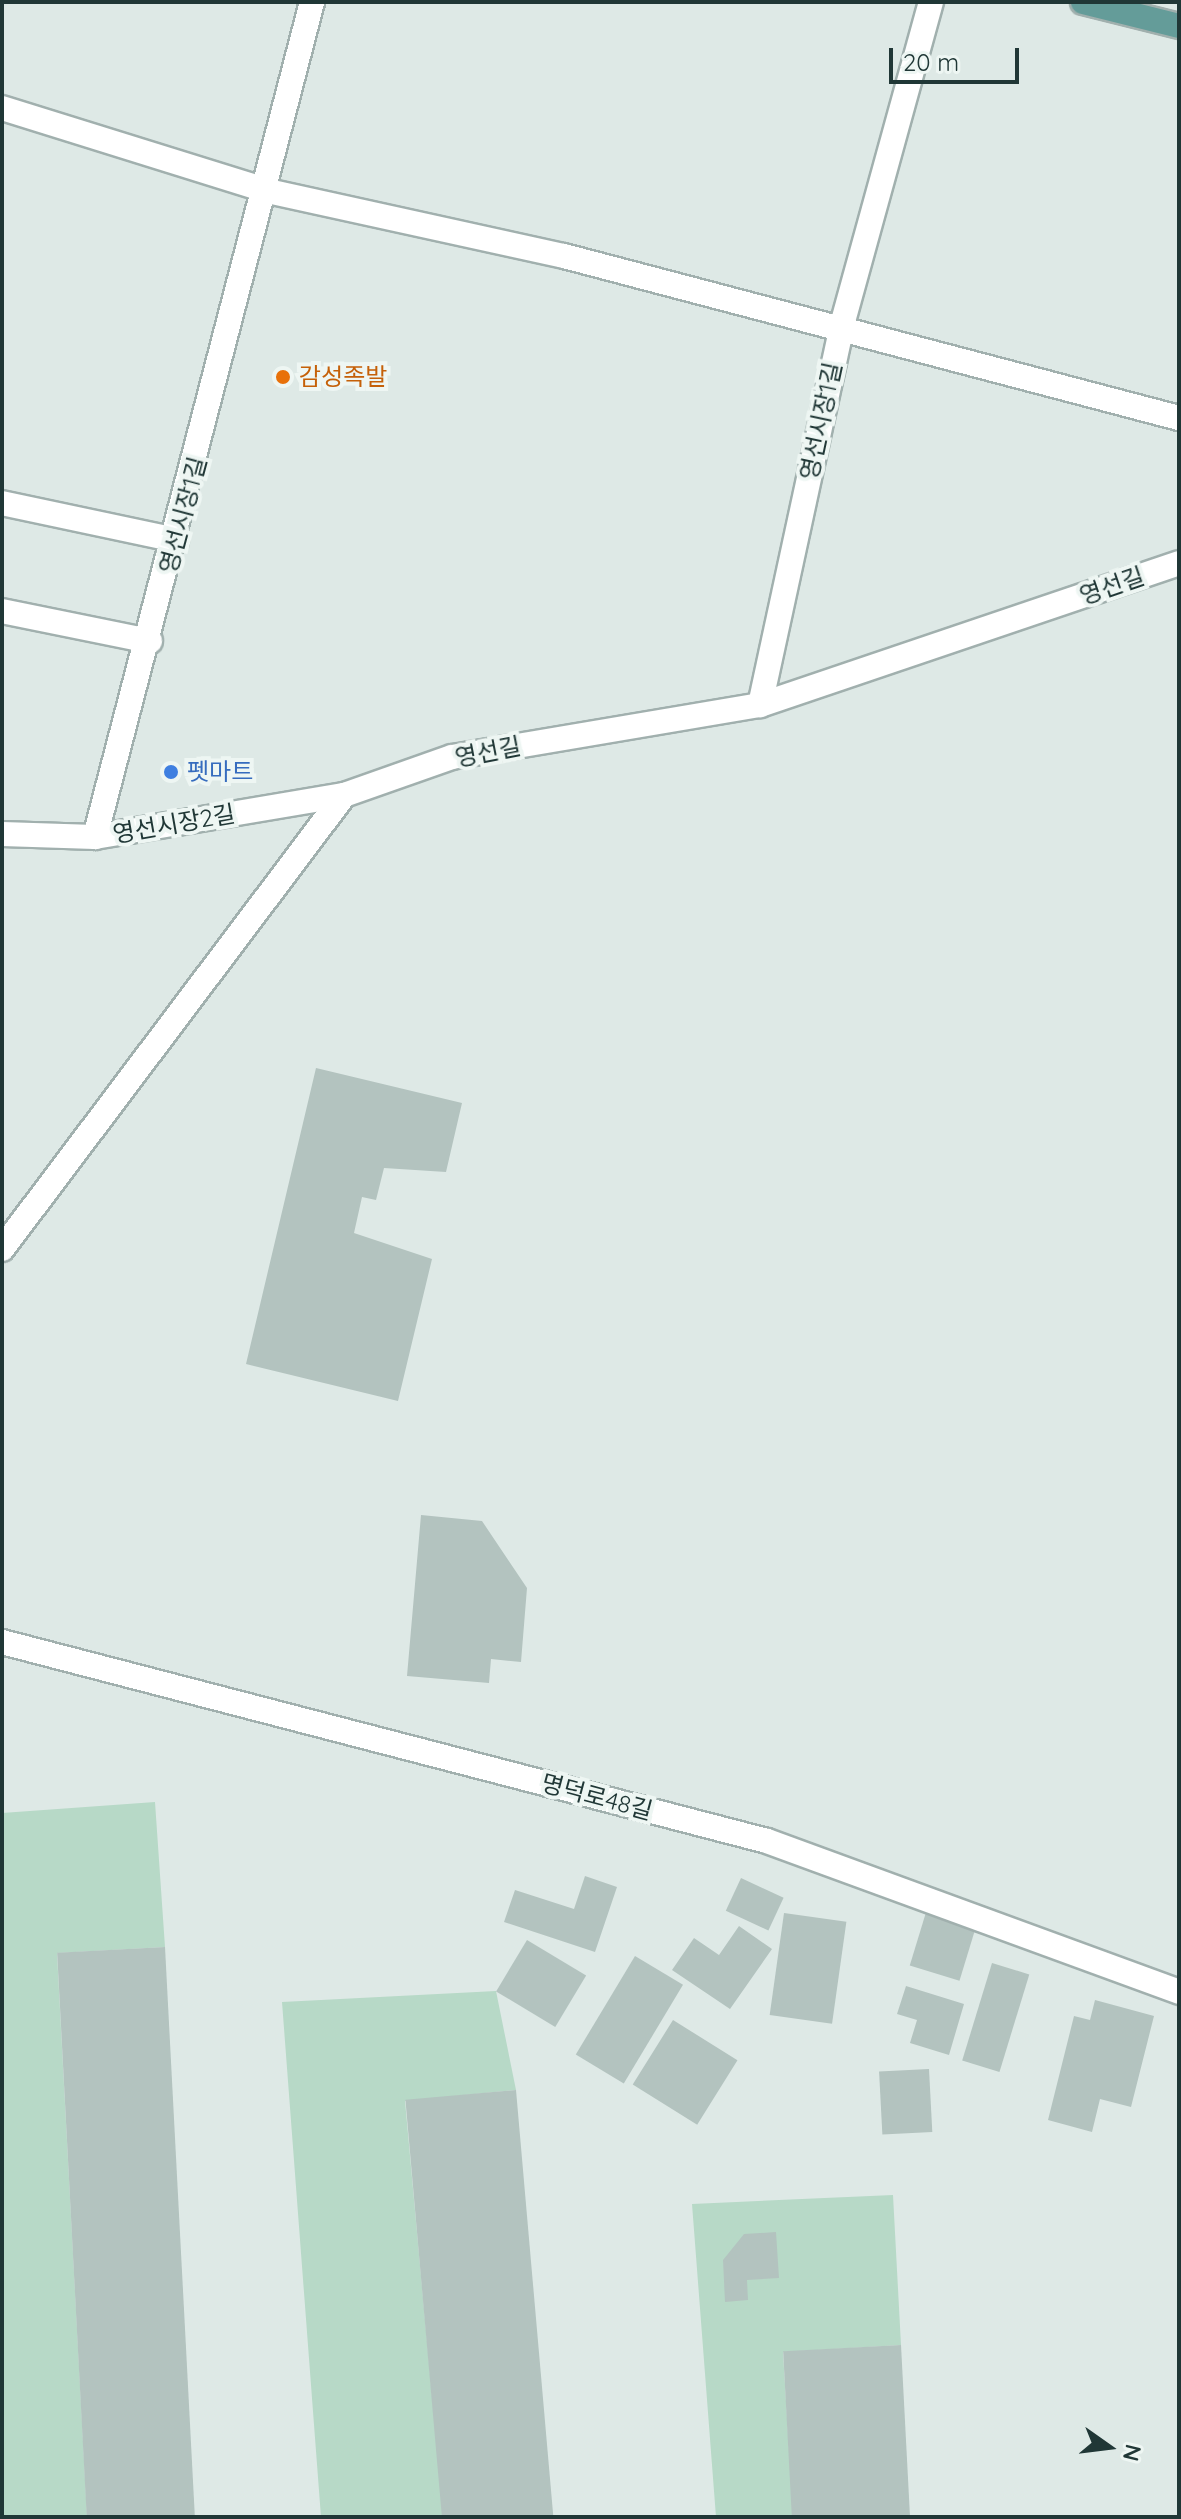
<!DOCTYPE html>
<html>
<head>
<meta charset="utf-8">
<style>
  body { margin:0 }
  #map { position:relative; width:1181px; height:2519px; overflow:hidden; background:#dee9e6; font-family:Quicksand,"Noto Sans KR",sans-serif }
  div>[style] { position:absolute }
  [style*='--x'] { left:calc(var(--x)*1px); top:calc(var(--y)*1px); width:calc(var(--w)*1px); rotate:calc(var(--a)*1deg) }
  .green>* { inset:0; background:#b7d9c7 }
  .building>* { inset:0; background:#b3c3bf; transform-origin:0 0 }
  .roads { filter:drop-shadow(2px 0 #a1b0ae) drop-shadow(-2px 0 #a1b0ae) drop-shadow(0 2px #a1b0ae) drop-shadow(0 -2px #a1b0ae) }
  .minor>* { height:24px; margin:-12px; padding:0 12px; transform-origin:12px; border-radius:12px; background:#fff }
  .major>* { height:24px; margin:-12px; padding:0 12px; transform-origin:12px; border-radius:12px; background:#649c99 }
  .dots>* { width:22px; height:22px; translate:-50% -50%; box-sizing:border-box; border:4px solid #eef6f3; border-radius:50% }
  span { translate:-50% -50%; white-space:nowrap; text-align:center; line-height:1.15; -webkit-text-stroke:8px #eef6f3; paint-order:stroke }
  .food-label { font-size:24px; color:#c56008 }
  .left { translate:0 -50%; text-align:left }
  .street-label { font-size:24px; color:#203736 }
  .shop-label { font-size:24px; color:#366cbe }
  .frame { position:absolute; inset:0; border:4px solid #203736; pointer-events:none }
  .north { position:absolute; left:1069px; top:2407px; width:80px; height:80px; -webkit-text-stroke:6px #eef6f3; paint-order:stroke; rotate:104deg; font-size:22px; font-weight:700; line-height:32px; text-align:center; color:#203736 }
  .north::after { content:''; display:block; margin:auto; width:28px; height:36px; background:#203736; clip-path:polygon(50% 0,100% 100%,50% 72%,0 100%) }
  .scale { position:absolute; left:889px; top:48px; width:130px; height:36px; box-sizing:border-box; border:4px solid #203736; border-top:0; padding-left:10px; font-size:24px; line-height:28px; white-space:nowrap; color:#203736; -webkit-text-stroke:6px #eef6f3; paint-order:stroke }
</style>
</head>
<body>
<div id="map">
  <div class="green">
    <i style="clip-path:polygon(155px 1802px,165px 1947px,57px 1953px,87px 2517px,2px 2517px,2px 1813px)"></i>
    <i style="clip-path:polygon(496px 1991px,516px 2090px,405px 2101px,443px 2517px,321px 2517px,282px 2002px)"></i>
    <i style="clip-path:polygon(893px 2195px,901px 2345px,783px 2352px,793px 2517px,716px 2517px,692px 2204px)"></i>
  </div>
  <div class="building">
    <i style="clip-path:polygon(316px 1068px,462px 1103px,446px 1172px,384px 1168px,376px 1200px,362px 1197px,354px 1233px,432px 1259px,398px 1401px,246px 1364px)"></i>
    <i style="clip-path:polygon(421px 1515px,482px 1521px,527px 1588px,521px 1662px,491px 1659px,489px 1683px,407px 1676px)"></i>
    <i style="clip-path:polygon(585px 1876px,617px 1887px,595px 1952px,504px 1922px,515px 1890px,574px 1909px)"></i>
    <i style="left:741px;top:1878px;width:47px;height:36px;rotate:25deg"></i>
    <i style="left:927px;top:1909px;width:52px;height:59px;rotate:17deg"></i>
    <i style="left:784px;top:1913px;width:63px;height:103px;rotate:8deg"></i>
    <i style="clip-path:polygon(739px 1926px,772px 1949px,730px 2009px,672px 1970px,694px 1938px,719px 1955px)"></i>
    <i style="left:527px;top:1940px;width:69px;height:60px;rotate:31deg"></i>
    <i style="left:165px;top:1947px;width:571px;height:108px;rotate:87deg"></i>
    <i style="left:635px;top:1956px;width:56px;height:115px;rotate:31deg"></i>
    <i style="left:992px;top:1963px;width:39px;height:102px;rotate:17deg"></i>
    <i style="clip-path:polygon(906px 1986px,964px 2004px,949px 2055px,910px 2043px,917px 2020px,897px 2014px)"></i>
    <i style="clip-path:polygon(1095px 2000px,1154px 2016px,1131px 2107px,1100px 2099px,1092px 2132px,1048px 2120px,1074px 2016px,1090px 2020px)"></i>
    <i style="left:673px;top:2020px;width:76px;height:76px;rotate:32deg"></i>
    <i style="left:929px;top:2069px;width:63px;height:50px;rotate:87deg"></i>
    <i style="left:516px;top:2090px;width:429px;height:111px;rotate:85deg"></i>
    <i style="clip-path:polygon(776px 2232px,779px 2278px,747px 2280px,748px 2300px,725px 2302px,723px 2260px,744px 2234px)"></i>
    <i style="left:901px;top:2345px;width:172px;height:118px;rotate:87deg"></i>
  </div>
  <div class="roads">
    <div class="minor">
      <i style="--x:2;--y:108;--w:279;--a:17.3"></i>
      <i style="--x:268;--y:191;--w:303;--a:12.4"></i>
      <i style="--x:564;--y:256;--w:636;--a:14.76"></i>
      <i style="--x:2;--y:503;--w:178;--a:12"></i>
      <i style="--x:2;--y:611;--w:151;--a:11.5"></i>
      <i style="--x:760;--y:705;--w:389;--a:-77.8"></i>
      <i style="--x:842;--y:325;--w:335;--a:-74.6"></i>
      <i style="--x:2;--y:834;--w:93;--a:1.8"></i>
      <i style="--x:95;--y:837;--w:253;--a:-9.6"></i>
      <i style="--x:95;--y:837;--w:863;--a:-75.43"></i>
      <i style="--x:2;--y:1249;--w:568;--a:-53.01"></i>
      <i style="--x:344;--y:795;--w:114;--a:-19.4"></i>
      <i style="--x:452;--y:757;--w:312;--a:-9.6"></i>
      <i style="--x:760;--y:705;--w:442;--a:-18.7"></i>
      <i style="--x:2;--y:1642;--w:790;--a:14.58"></i>
      <i style="--x:767;--y:1841;--w:439;--a:20.1"></i>
    </div>
    <div class="major">
      <i style="--x:1083;--y:2;--w:99;--a:14"></i>
    </div>
  </div>
  <div class="dots">
    <i style="left:283px;top:377px;background:#e8710a"></i>
    <i style="left:171px;top:772px;background:#3f7fe0"></i>
  </div>
  <div class="food-label">
    <span class="left" style="left:299px;top:377px">감성족발</span>
  </div>
  <div class="street-label">
    <span style="left:821px;top:421px;rotate:-78deg">영선시장1길</span>
    <span style="left:183px;top:515px;rotate:-75deg">영선시장1길</span>
    <span style="left:1112px;top:586px;rotate:-19deg">영선길</span>
    <span style="left:488px;top:752px;rotate:-11deg">영선길</span>
    <span style="left:174px;top:824px;rotate:-10deg">영선시장2길</span>
    <span style="left:597px;top:1797px;rotate:15deg">명덕로48길</span>
  </div>
  <div class="shop-label">
    <span class="left" style="left:187px;top:772px">펫마트</span>
  </div>
  <div class="frame"></div>
  <div class="north">N</div>
  <div class="scale">20 m</div>
</div>
</body>
</html>
